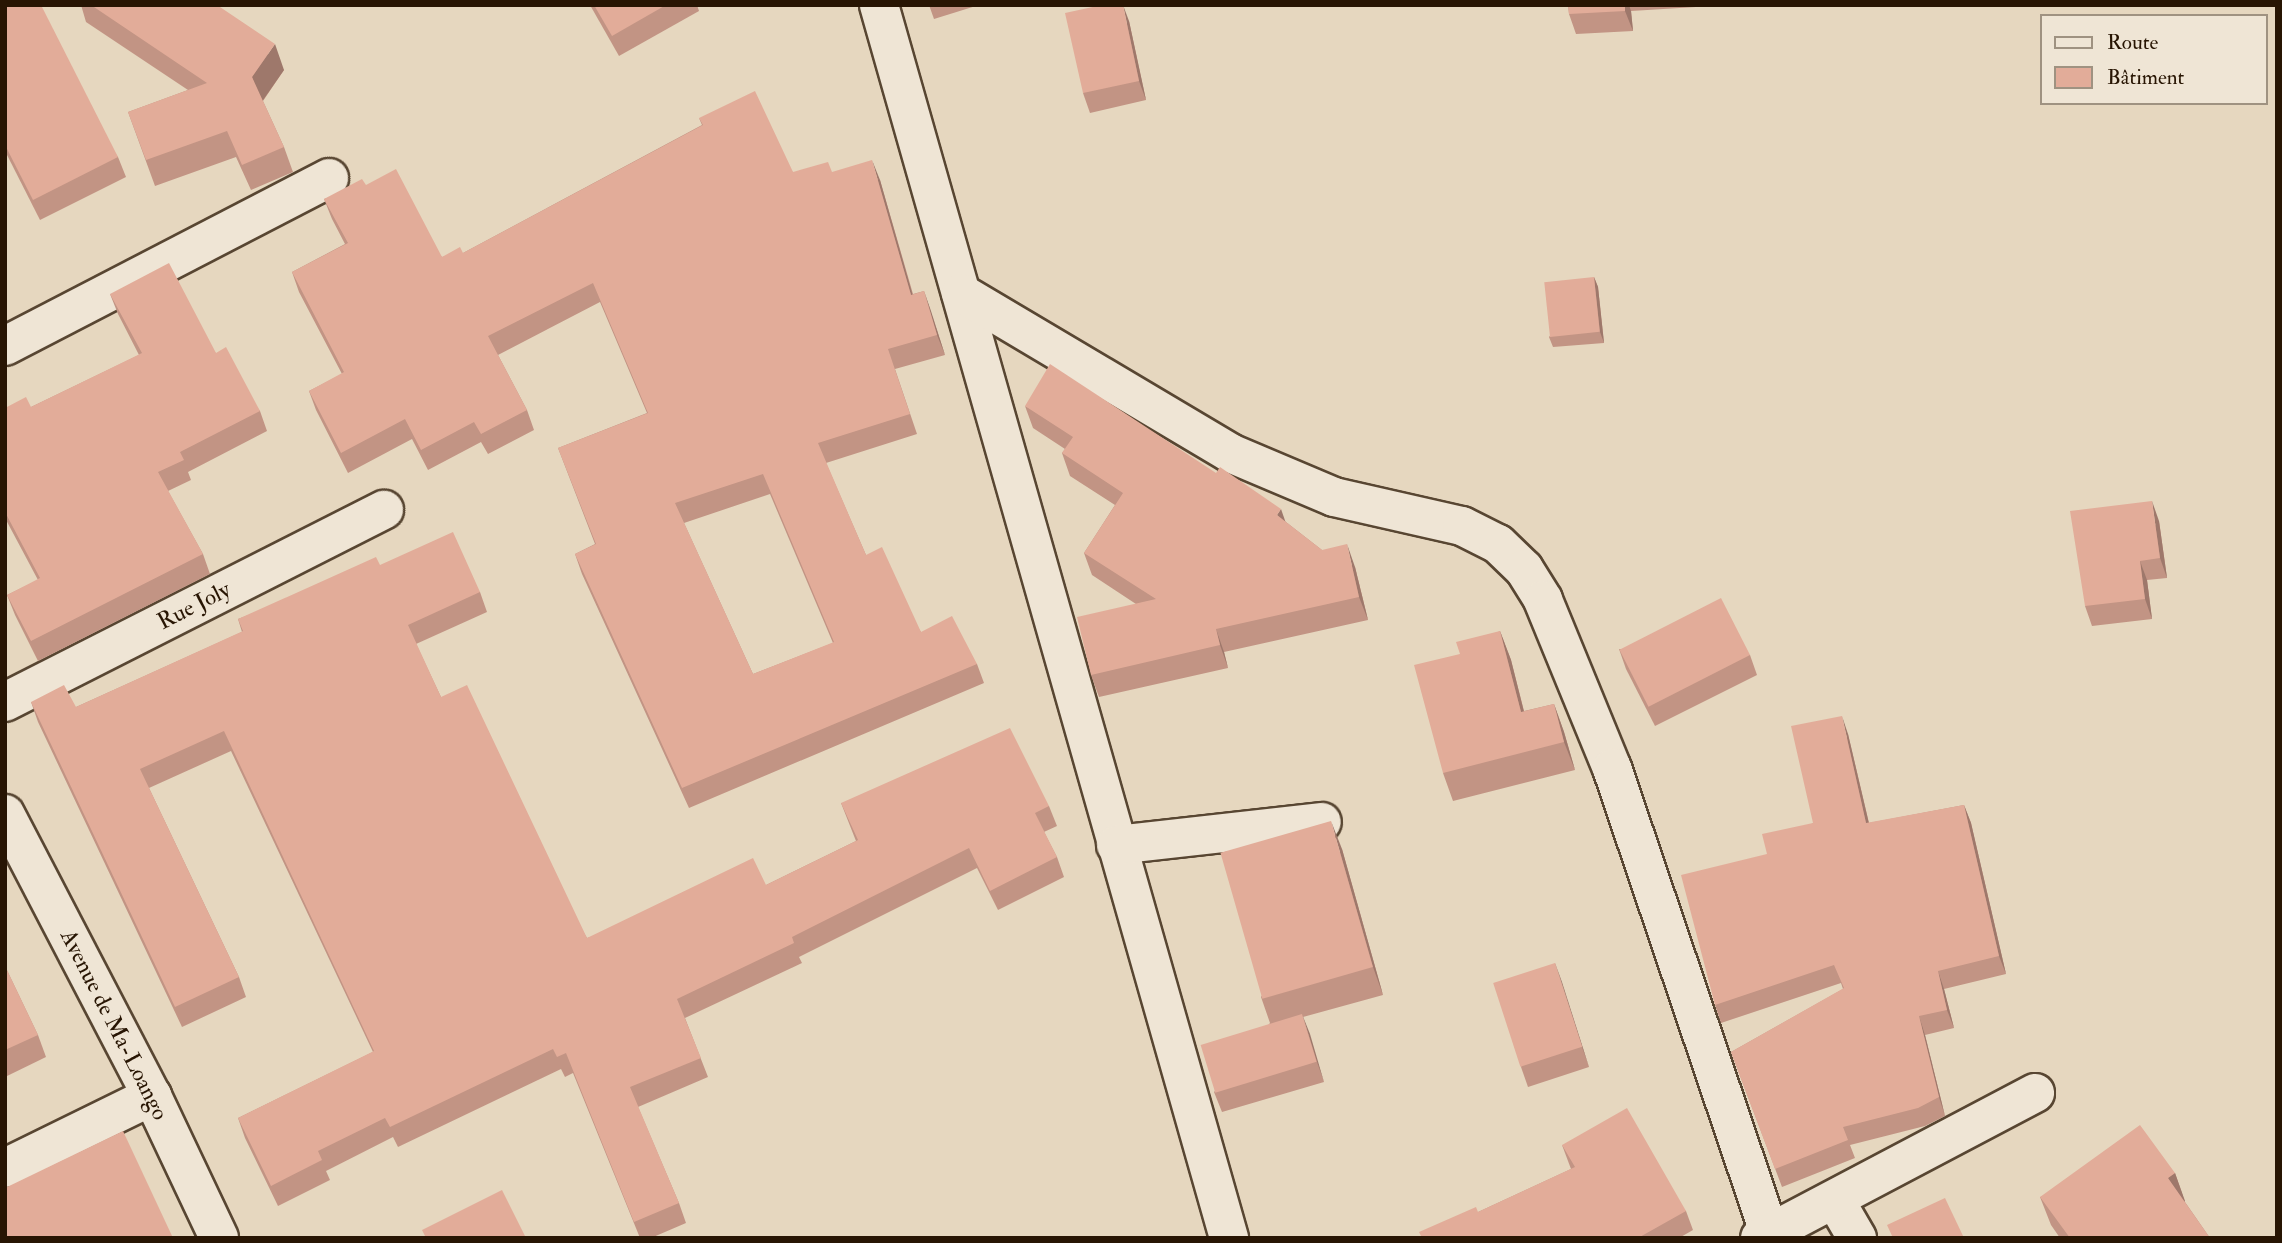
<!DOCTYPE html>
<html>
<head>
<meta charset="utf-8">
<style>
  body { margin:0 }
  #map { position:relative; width:2282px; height:1243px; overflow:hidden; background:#e6d7bf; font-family:"IM FELL Double Pica",serif }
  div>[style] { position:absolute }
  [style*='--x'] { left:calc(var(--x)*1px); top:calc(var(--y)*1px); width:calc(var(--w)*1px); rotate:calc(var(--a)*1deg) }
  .roads { filter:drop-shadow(2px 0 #584632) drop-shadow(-2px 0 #584632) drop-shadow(0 2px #584632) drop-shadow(0 -2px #584632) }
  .minor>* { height:38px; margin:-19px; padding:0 19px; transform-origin:19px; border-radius:19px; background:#efe5d5 }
  .wall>* { inset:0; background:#c29484 }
  .shaded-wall>* { inset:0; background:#9e786b }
  .building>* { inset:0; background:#e2ac99; transform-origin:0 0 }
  span { translate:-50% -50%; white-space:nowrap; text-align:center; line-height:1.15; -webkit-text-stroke:6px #efe5d5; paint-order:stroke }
  .street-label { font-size:23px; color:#281503 }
  .frame { position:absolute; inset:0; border:7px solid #281503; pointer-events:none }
  .legend { position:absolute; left:2040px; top:14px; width:228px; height:91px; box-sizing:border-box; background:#efe5d5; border:2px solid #9f9281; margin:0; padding:9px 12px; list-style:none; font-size:21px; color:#281503 }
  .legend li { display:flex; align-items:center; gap:14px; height:35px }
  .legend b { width:35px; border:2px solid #9f9281 }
</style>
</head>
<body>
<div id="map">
  <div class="roads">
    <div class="minor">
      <i style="--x:879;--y:5;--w:1282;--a:74.15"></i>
      <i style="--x:961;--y:293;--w:313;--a:30.7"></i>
      <i style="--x:1230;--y:453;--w:113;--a:22.9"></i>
      <i style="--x:1334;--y:497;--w:131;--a:12.8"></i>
      <i style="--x:1462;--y:526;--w:40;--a:26.6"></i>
      <i style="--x:1498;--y:544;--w:36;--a:44"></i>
      <i style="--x:1524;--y:569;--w:36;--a:58"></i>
      <i style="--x:1543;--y:600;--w:182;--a:67.7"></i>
      <i style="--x:1612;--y:768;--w:491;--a:71.3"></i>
      <i style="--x:5;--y:346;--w:365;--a:-27.4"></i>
      <i style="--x:5;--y:702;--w:425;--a:-26.9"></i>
      <i style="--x:5;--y:814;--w:318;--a:62.5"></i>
      <i style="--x:152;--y:1096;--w:157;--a:64.7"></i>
      <i style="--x:1116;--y:845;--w:207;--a:-6.4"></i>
      <i style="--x:5;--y:1168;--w:164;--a:-26.1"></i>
      <i style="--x:1835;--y:1200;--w:44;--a:59.9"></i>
      <i style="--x:1760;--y:1238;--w:311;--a:-27.8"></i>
    </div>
  </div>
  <div class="wall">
    <i style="clip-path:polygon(5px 5px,118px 157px,126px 177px,40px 220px,5px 151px)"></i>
    <i style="clip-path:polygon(81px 5px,217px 5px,284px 70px,263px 101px,284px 147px,293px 172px,251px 190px,236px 157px,155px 186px,128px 112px,188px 90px,86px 22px)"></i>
    <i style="clip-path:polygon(590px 5px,697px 5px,699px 11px,619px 56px)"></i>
    <i style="clip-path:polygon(929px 5px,979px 5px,934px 19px)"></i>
    <i style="clip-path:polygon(1568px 5px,1696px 5px,1696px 7px,1631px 11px,1633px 31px,1576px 34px,1569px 14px)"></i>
    <i style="clip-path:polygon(1129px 21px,1146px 100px,1090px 113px,1083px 93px)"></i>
    <i style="clip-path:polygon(evenodd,699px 118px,793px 172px,832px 172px,880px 180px,913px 294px,924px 291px,945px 355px,895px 369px,917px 434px,826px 463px,866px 555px,921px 632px,977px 664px,984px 683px,689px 808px,582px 574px,575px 554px,595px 544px,558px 448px,647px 413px,600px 302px,498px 355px,527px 410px,534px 430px,488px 454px,481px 442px,428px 470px,412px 439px,348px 473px,316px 410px,309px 391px,342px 374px,299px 292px,292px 272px,345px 244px,332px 219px,324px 199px,366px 185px,442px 257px,463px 253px,702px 125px,699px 118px,770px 494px,833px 643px,753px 674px,684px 523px,770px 494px)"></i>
    <i style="clip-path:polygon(1594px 277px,1598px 287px,1604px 343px,1553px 347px,1549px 337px)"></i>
    <i style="clip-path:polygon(110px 294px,216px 353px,260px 411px,267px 431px,188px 472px,191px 480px,168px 491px,203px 554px,210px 574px,38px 661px,15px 615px,7px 595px,38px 580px,5px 518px,5px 408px,31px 407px,139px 355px,118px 314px)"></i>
    <i style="clip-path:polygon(1025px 406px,1286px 522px,1322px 550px,1355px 567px,1368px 620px,1224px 652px,1228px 668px,1099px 697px,1091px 675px,1136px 604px,1092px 575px,1084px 553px,1115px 505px,1070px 476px,1062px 453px,1065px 449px,1033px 428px)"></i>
    <i style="clip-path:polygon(2159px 521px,2167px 578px,2147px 580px,2152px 619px,2092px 626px,2085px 606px)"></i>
    <i style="clip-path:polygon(380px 565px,480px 592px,487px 612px,416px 644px,441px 697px,587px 938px,766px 885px,856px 841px,841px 803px,1049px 806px,1057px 826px,1044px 832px,1057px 857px,1064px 877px,998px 910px,977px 868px,799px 957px,802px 963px,685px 1018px,708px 1077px,638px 1107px,679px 1203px,686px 1223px,651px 1238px,640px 1238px,573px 1073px,565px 1077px,561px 1069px,398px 1147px,393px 1137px,326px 1171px,330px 1180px,278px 1206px,245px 1138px,238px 1118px,373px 1052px,231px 751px,149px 788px,239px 977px,246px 997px,182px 1027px,38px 722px,31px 702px,76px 707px,242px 632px,238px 619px)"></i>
    <i style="clip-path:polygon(1500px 631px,1511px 660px,1524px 711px,1554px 704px,1564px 732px,1575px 770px,1453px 801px,1443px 773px,1460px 654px)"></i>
    <i style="clip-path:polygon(1619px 649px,1750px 655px,1757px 675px,1655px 726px,1626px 669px)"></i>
    <i style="clip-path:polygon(1848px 734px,1869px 823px,1964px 805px,1971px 823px,2006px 974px,1944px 989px,1954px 1028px,1925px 1035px,1945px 1116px,1925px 1126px,1850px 1145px,1855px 1158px,1782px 1187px,1731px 1052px,1843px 989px,1841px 983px,1721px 1023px,1715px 1005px,1767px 854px,1813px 823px)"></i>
    <i style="clip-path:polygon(1342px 849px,1383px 995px,1303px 1017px,1324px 1082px,1222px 1112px,1214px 1092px,1270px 1023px,1261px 997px)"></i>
    <i style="clip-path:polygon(1555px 963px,1589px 1067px,1528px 1087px,1521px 1067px)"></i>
    <i style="clip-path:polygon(5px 966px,38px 1035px,46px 1057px,5px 1077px)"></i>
    <i style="clip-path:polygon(1562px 1145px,1686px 1211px,1693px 1230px,1679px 1238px,1421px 1238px,1478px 1212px,1571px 1169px)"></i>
    <i style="clip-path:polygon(2175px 1173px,2185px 1202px,2210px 1238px,2060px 1238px,2051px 1225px,2040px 1197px)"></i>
  </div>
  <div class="shaded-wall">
    <i style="clip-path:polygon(1123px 5px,1129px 21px,1146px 100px,1139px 81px)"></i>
    <i style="clip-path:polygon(1625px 5px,1629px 5px,1631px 11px,1633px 31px,1625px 11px)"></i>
    <i style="clip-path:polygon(275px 44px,284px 70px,261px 103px,252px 77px)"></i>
    <i style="clip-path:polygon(872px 160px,880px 180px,918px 314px,911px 295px)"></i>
    <i style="clip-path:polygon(1594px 277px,1598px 287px,1604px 343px,1600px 332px)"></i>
    <i style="clip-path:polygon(924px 291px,931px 311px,945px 355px,937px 335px)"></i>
    <i style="clip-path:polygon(2152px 501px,2159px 521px,2167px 578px,2160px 558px)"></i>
    <i style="clip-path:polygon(1281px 509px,1289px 532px,1277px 515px)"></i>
    <i style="clip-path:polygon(1347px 544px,1355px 567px,1368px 620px,1359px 597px)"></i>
    <i style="clip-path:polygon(2140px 561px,2147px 580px,2152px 619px,2145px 599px)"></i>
    <i style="clip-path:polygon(1216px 629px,1224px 652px,1228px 668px,1220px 645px)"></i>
    <i style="clip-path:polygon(1500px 631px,1511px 660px,1531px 740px,1521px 712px)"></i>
    <i style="clip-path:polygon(1554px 704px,1564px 732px,1575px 770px,1564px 742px)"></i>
    <i style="clip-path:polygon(1842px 716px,1848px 734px,1873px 841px,1866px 823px)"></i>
    <i style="clip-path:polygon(1964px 805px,1971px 823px,2006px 974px,1999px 956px)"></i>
    <i style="clip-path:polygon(1331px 821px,1342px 849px,1383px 995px,1373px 967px)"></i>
    <i style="clip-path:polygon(1555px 963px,1562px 982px,1589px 1067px,1582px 1047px)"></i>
    <i style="clip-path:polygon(1938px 971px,1944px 989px,1954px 1028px,1947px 1010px)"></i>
    <i style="clip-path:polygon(1302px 1014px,1310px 1034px,1324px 1082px,1317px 1062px)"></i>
    <i style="clip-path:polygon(1919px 1016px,1925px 1035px,1945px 1116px,1939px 1097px)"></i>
    <i style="clip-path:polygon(2175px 1173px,2185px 1201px,2178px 1207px,2168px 1178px)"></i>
  </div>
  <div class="building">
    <i style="clip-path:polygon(5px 5px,41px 5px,118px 157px,33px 200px,5px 145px)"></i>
    <i style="clip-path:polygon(91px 5px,217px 5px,275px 44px,252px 77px,284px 147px,242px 165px,227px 131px,146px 160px,128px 112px,207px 83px)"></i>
    <i style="clip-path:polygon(594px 5px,666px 5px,612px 36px)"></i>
    <i style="clip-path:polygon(1102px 5px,1123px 5px,1139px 81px,1083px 93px,1065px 13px)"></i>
    <i style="clip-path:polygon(1568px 5px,1625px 5px,1625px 11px,1569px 14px)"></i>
    <i style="clip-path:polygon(evenodd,755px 91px,793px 172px,828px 162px,832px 172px,872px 160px,911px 295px,924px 291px,937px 335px,888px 349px,910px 414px,818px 443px,866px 555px,882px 547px,921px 632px,952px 616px,977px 664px,682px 788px,575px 554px,596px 544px,558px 448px,648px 413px,593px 283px,488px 336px,527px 410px,481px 434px,474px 422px,421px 450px,405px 419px,341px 453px,309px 391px,344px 372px,292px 272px,348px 243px,324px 199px,362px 179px,366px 185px,396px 169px,442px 257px,460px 247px,463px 253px,703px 125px,699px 118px,755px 91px,763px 474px,834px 642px,753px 674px,675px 503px,763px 474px)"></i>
    <i style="clip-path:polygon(169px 263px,216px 353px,226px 347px,260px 411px,180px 452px,184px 460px,158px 472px,203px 554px,31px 641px,7px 595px,40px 578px,5px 512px,5px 408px,26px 397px,31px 407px,142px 353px,110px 294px)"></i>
    <i style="left:1594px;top:277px;width:55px;height:50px;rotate:84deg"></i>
    <i style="clip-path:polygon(1050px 364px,1216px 473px,1220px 467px,1281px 509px,1277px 515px,1322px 550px,1347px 544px,1359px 597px,1216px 629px,1220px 645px,1091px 675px,1077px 617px,1156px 599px,1084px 553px,1123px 493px,1062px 453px,1073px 437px,1025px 406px)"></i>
    <i style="clip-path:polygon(2152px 501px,2160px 558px,2140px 561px,2145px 599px,2085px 606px,2070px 511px)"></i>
    <i style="clip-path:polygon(453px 532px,480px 592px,408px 625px,441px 697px,467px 685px,587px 938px,753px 858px,766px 885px,858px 840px,841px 803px,1010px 728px,1049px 806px,1035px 813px,1057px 857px,990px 891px,969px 848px,792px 937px,794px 943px,677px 999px,701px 1058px,630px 1087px,679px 1203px,634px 1222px,566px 1053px,557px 1057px,553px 1049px,390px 1127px,385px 1118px,318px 1151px,322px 1160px,271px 1186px,238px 1118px,374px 1051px,224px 731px,140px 769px,239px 977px,175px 1007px,31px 702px,64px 685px,76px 707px,243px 631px,238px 619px,376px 557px,380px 565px)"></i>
    <i style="left:1721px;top:598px;width:64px;height:114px;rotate:63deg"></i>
    <i style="clip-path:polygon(1500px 631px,1521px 712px,1554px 704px,1564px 742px,1443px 773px,1414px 665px,1460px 654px,1456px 642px)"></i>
    <i style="clip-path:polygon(1842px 716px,1866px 823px,1964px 805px,1999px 956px,1938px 971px,1947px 1010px,1919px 1016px,1939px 1097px,1918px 1108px,1843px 1127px,1848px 1140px,1775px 1169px,1731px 1052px,1844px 988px,1834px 965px,1715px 1005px,1681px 875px,1767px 854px,1762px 834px,1813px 823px,1791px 726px)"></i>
    <i style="left:1331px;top:821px;width:152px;height:115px;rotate:74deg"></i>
    <i style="left:1555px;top:963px;width:88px;height:65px;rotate:72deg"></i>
    <i style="clip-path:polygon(5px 966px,38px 1035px,5px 1050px)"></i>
    <i style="left:1302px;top:1014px;width:50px;height:106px;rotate:73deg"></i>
    <i style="clip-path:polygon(1627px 1108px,1686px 1211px,1638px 1238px,1422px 1238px,1419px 1232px,1476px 1207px,1478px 1212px,1575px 1167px,1562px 1145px)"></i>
    <i style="clip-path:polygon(2140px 1125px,2175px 1173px,2168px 1178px,2210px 1238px,2070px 1238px,2040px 1197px)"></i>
    <i style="clip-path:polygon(123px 1131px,173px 1238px,5px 1238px,5px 1188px)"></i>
    <i style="clip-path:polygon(502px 1190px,526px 1238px,426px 1238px,422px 1230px)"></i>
    <i style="clip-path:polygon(1945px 1198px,1964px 1238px,1893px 1238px,1887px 1225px)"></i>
  </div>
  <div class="street-label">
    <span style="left:194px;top:606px;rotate:-27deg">Rue Joly</span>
    <span style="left:114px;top:1025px;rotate:63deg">Avenue de Ma-Loango</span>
  </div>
  <div class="frame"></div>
  <ul class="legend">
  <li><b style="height:9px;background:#efe5d5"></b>Route</li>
  <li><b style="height:19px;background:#e2ac99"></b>Bâtiment</li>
  </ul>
</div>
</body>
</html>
